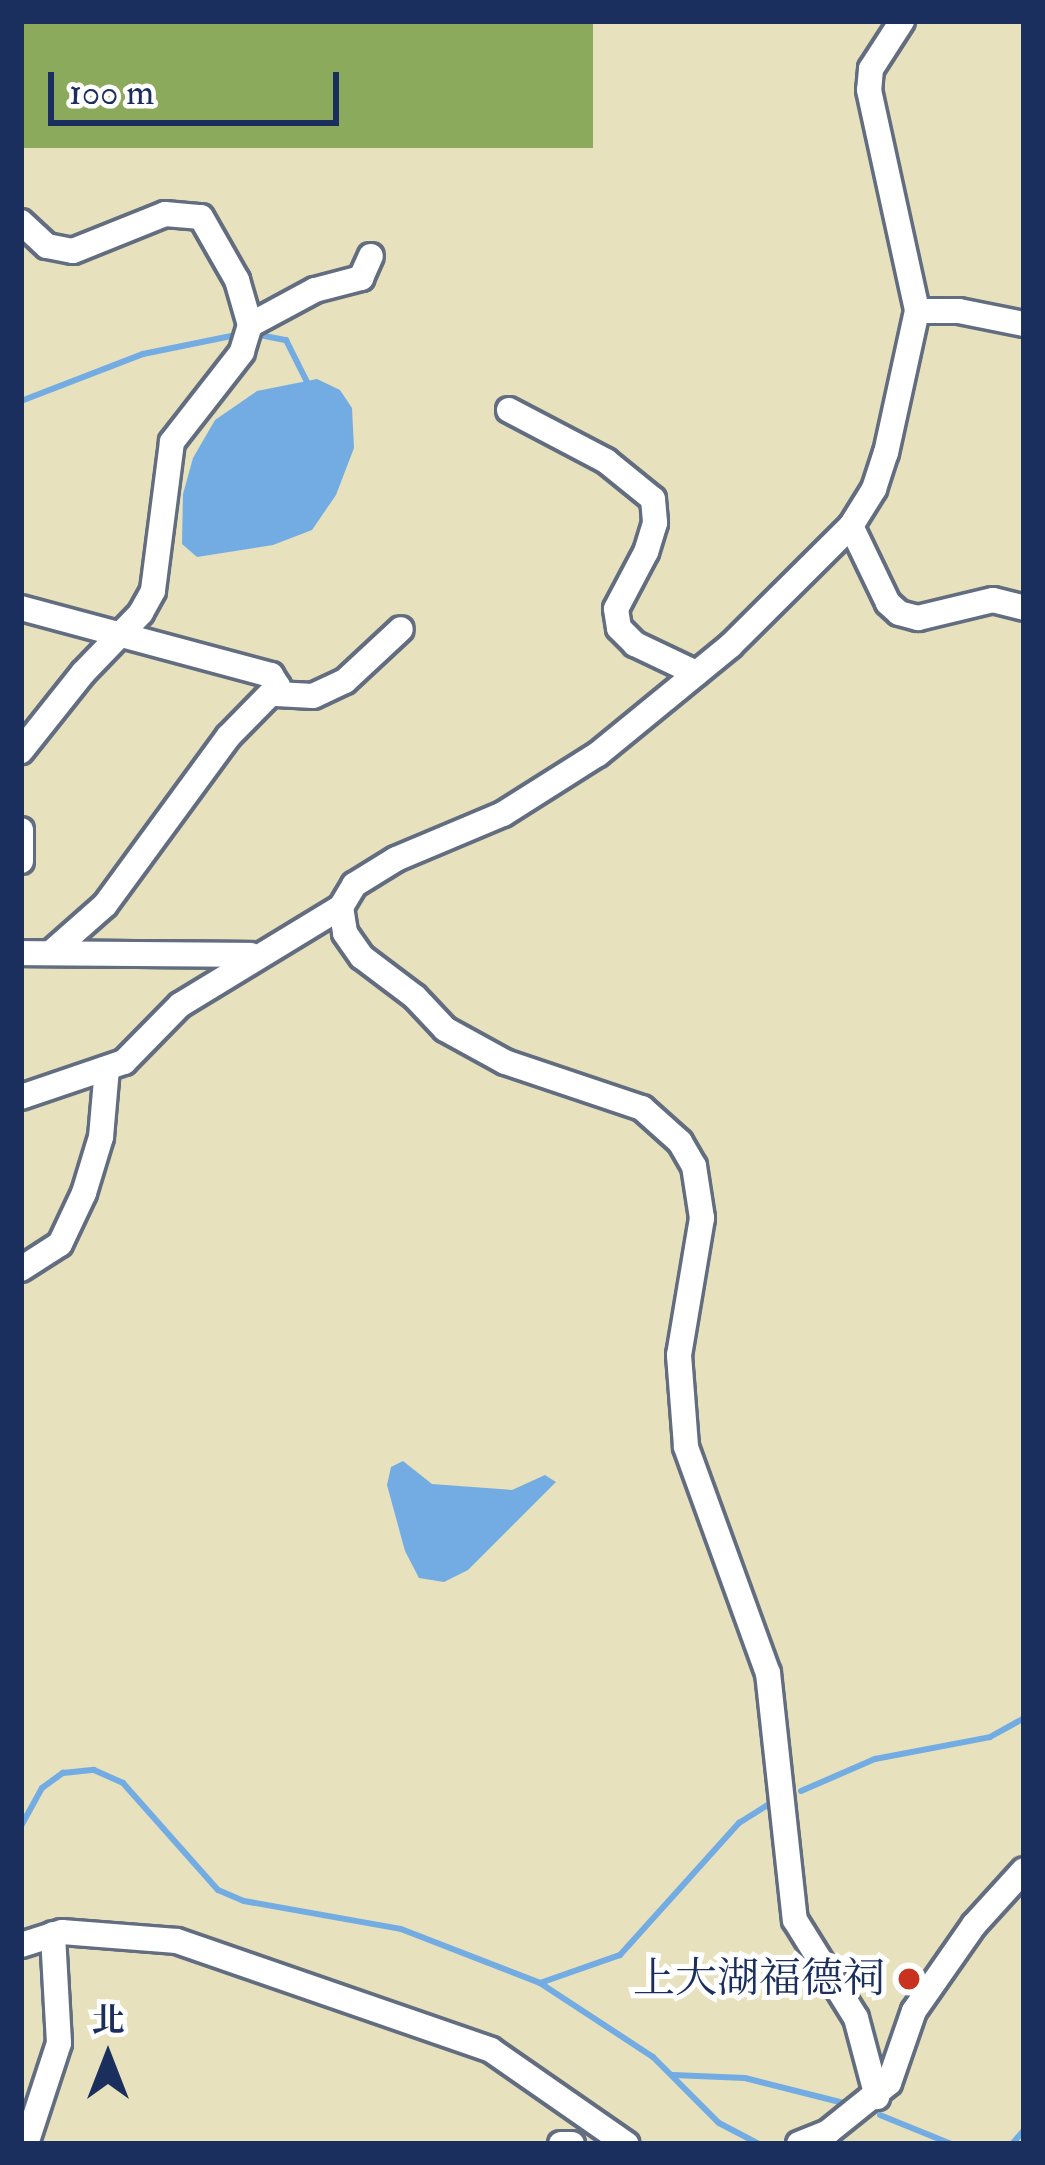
<!DOCTYPE html>
<html>
<head>
<meta charset="utf-8">
<style>
  body { margin:0 }
  #map { position:relative; width:1045px; height:2165px; overflow:hidden; background:#e7e1be; font-family:"IM FELL Double Pica","Noto Serif TC",serif }
  div>[style] { position:absolute }
  [style*='--x'] { left:calc(var(--x)*1px); top:calc(var(--y)*1px); width:calc(var(--w)*1px); rotate:calc(var(--a)*1deg) }
  .forest>* { inset:0; background:#8caa5c; transform-origin:0 0 }
  .water>* { inset:0; background:#73ace3 }
  .stream>* { height:6px; margin:-3px; padding:0 3px; transform-origin:3px; border-radius:3px; background:#73ace3 }
  .roads { filter:drop-shadow(3px 0 #626d80) drop-shadow(-3px 0 #626d80) drop-shadow(0 3px #626d80) drop-shadow(0 -3px #626d80) }
  .minor>* { height:24px; margin:-12px; padding:0 12px; transform-origin:12px; border-radius:12px; background:#fff }
  .dots>* { width:33px; height:33px; translate:-50% -50%; box-sizing:border-box; border:6px solid #fff; border-radius:50% }
  span { translate:-50% -50%; white-space:nowrap; text-align:center; line-height:1.15; -webkit-text-stroke:10px #fff; paint-order:stroke }
  .poi-label { font-size:42px; color:#1b2f5e }
  .right { translate:-100% -50%; text-align:right }
  .frame { position:absolute; inset:0; border:24px solid #1b2f5e; pointer-events:none }
  .north { position:absolute; left:48px; top:1997px; width:120px; height:120px; -webkit-text-stroke:9px #fff; paint-order:stroke; rotate:0deg; font-size:33px; font-weight:700; line-height:48px; text-align:center; color:#1b2f5e }
  .north::after { content:''; display:block; margin:auto; width:42px; height:54px; background:#1b2f5e; clip-path:polygon(50% 0,100% 100%,50% 72%,0 100%) }
  .scale { position:absolute; left:48px; top:72px; width:291px; height:54px; box-sizing:border-box; border:6px solid #1b2f5e; border-top:0; padding-left:15px; font-size:36px; line-height:42px; white-space:nowrap; color:#1b2f5e; -webkit-text-stroke:9px #fff; paint-order:stroke }
</style>
</head>
<body>
<div id="map">
  <div class="forest">
    <i style="left:21px;top:21px;width:572px;height:127px"></i>
  </div>
  <div class="water">
    <i style="clip-path:polygon(317px 379px,340px 390px,352px 408px,354px 448px,336px 495px,312px 530px,273px 545px,197px 557px,182px 544px,183px 494px,193px 458px,215px 420px,257px 391px)"></i>
    <i style="clip-path:polygon(403px 1461px,432px 1484px,512px 1490px,545px 1475px,556px 1482px,468px 1570px,444px 1582px,419px 1578px,405px 1551px,387px 1485px,391px 1467px)"></i>
  </div>
  <div class="stream">
    <i style="--x:254;--y:334;--w:33;--a:11"></i>
    <i style="--x:286;--y:340;--w:47;--a:63.4"></i>
    <i style="--x:21;--y:401;--w:131;--a:-21.1"></i>
    <i style="--x:143;--y:354;--w:100;--a:-11.5"></i>
    <i style="--x:801;--y:1791;--w:81;--a:-23.4"></i>
    <i style="--x:875;--y:1759;--w:117;--a:-10.8"></i>
    <i style="--x:990;--y:1737;--w:39;--a:-29"></i>
    <i style="--x:21;--y:1826;--w:43;--a:-61.1"></i>
    <i style="--x:42;--y:1788;--w:26;--a:-36"></i>
    <i style="--x:63;--y:1773;--w:31;--a:-6"></i>
    <i style="--x:94;--y:1770;--w:32;--a:24"></i>
    <i style="--x:123;--y:1783;--w:143;--a:48.4"></i>
    <i style="--x:218;--y:1890;--w:28;--a:23"></i>
    <i style="--x:244;--y:1901;--w:159;--a:10.1"></i>
    <i style="--x:401;--y:1929;--w:149;--a:21.2"></i>
    <i style="--x:540;--y:1983;--w:135;--a:33.2"></i>
    <i style="--x:653;--y:2057;--w:93;--a:45"></i>
    <i style="--x:719;--y:2123;--w:45;--a:27.7"></i>
    <i style="--x:540;--y:1983;--w:85;--a:-19.3"></i>
    <i style="--x:620;--y:1955;--w:178;--a:-48"></i>
    <i style="--x:739;--y:1823;--w:41;--a:-32.2"></i>
    <i style="--x:673;--y:2075;--w:72;--a:2.4"></i>
    <i style="--x:745;--y:2078;--w:106;--a:14.2"></i>
    <i style="--x:880;--y:2115;--w:77;--a:22.2"></i>
    <i style="--x:1012;--y:2144;--w:18;--a:-49"></i>
  </div>
  <div class="roads">
    <div class="minor">
      <i style="--x:902;--y:21;--w:57;--a:122.9"></i>
      <i style="--x:871;--y:69;--w:21;--a:95"></i>
      <i style="--x:869;--y:90;--w:226;--a:77.7"></i>
      <i style="--x:21;--y:222;--w:35;--a:43"></i>
      <i style="--x:47;--y:246;--w:26;--a:11"></i>
      <i style="--x:73;--y:251;--w:99;--a:-21.9"></i>
      <i style="--x:165;--y:214;--w:36;--a:5"></i>
      <i style="--x:201;--y:217;--w:73;--a:60.3"></i>
      <i style="--x:237;--y:280;--w:47;--a:73.9"></i>
      <i style="--x:250;--y:325;--w:28;--a:107"></i>
      <i style="--x:242;--y:352;--w:114;--a:127.9"></i>
      <i style="--x:172;--y:442;--w:150;--a:97.3"></i>
      <i style="--x:153;--y:591;--w:25;--a:119"></i>
      <i style="--x:141;--y:613;--w:83;--a:134"></i>
      <i style="--x:83;--y:673;--w:100;--a:128.5"></i>
      <i style="--x:250;--y:325;--w:74;--a:-28.3"></i>
      <i style="--x:315;--y:290;--w:48;--a:-14.6"></i>
      <i style="--x:361;--y:278;--w:24;--a:-66"></i>
      <i style="--x:509;--y:410;--w:110;--a:27.7"></i>
      <i style="--x:606;--y:461;--w:60;--a:39"></i>
      <i style="--x:653;--y:499;--w:24;--a:85"></i>
      <i style="--x:655;--y:523;--w:30;--a:107"></i>
      <i style="--x:646;--y:552;--w:64;--a:117.8"></i>
      <i style="--x:616;--y:609;--w:19;--a:81"></i>
      <i style="--x:619;--y:628;--w:23;--a:45"></i>
      <i style="--x:635;--y:644;--w:68;--a:25.4"></i>
      <i style="--x:851;--y:526;--w:85;--a:64.3"></i>
      <i style="--x:888;--y:603;--w:15;--a:42"></i>
      <i style="--x:899;--y:613;--w:20;--a:15"></i>
      <i style="--x:918;--y:618;--w:77;--a:-13.5"></i>
      <i style="--x:993;--y:600;--w:32;--a:14"></i>
      <i style="--x:21;--y:608;--w:259;--a:15"></i>
      <i style="--x:271;--y:675;--w:13;--a:58"></i>
      <i style="--x:278;--y:686;--w:71;--a:134.4"></i>
      <i style="--x:228;--y:737;--w:208;--a:126.2"></i>
      <i style="--x:105;--y:905;--w:68;--a:138.6"></i>
      <i style="--x:276;--y:694;--w:37;--a:3"></i>
      <i style="--x:313;--y:696;--w:35;--a:-25"></i>
      <i style="--x:345;--y:681;--w:76;--a:-42.9"></i>
      <i style="--x:21;--y:830;--w:31;--a:90"></i>
      <i style="--x:341;--y:907;--w:26;--a:81"></i>
      <i style="--x:345;--y:933;--w:29;--a:55"></i>
      <i style="--x:362;--y:957;--w:66;--a:37"></i>
      <i style="--x:415;--y:997;--w:44;--a:46.8"></i>
      <i style="--x:445;--y:1029;--w:68;--a:28.8"></i>
      <i style="--x:505;--y:1062;--w:145;--a:18.6"></i>
      <i style="--x:642;--y:1108;--w:51;--a:41.8"></i>
      <i style="--x:680;--y:1142;--w:28;--a:60"></i>
      <i style="--x:694;--y:1166;--w:53;--a:81.3"></i>
      <i style="--x:702;--y:1218;--w:139;--a:99.5"></i>
      <i style="--x:679;--y:1355;--w:92;--a:85.6"></i>
      <i style="--x:686;--y:1447;--w:240;--a:70.1"></i>
      <i style="--x:768;--y:1673;--w:248;--a:83.8"></i>
      <i style="--x:795;--y:1920;--w:115;--a:58.1"></i>
      <i style="--x:856;--y:2018;--w:82;--a:75.1"></i>
      <i style="--x:21;--y:953;--w:230;--a:0.5"></i>
      <i style="--x:21;--y:1097;--w:109;--a:-18.8"></i>
      <i style="--x:124;--y:1062;--w:80;--a:-45.5"></i>
      <i style="--x:180;--y:1005;--w:188;--a:-31.3"></i>
      <i style="--x:341;--y:907;--w:26;--a:-59"></i>
      <i style="--x:354;--y:885;--w:49;--a:-31.8"></i>
      <i style="--x:396;--y:859;--w:116;--a:-22.8"></i>
      <i style="--x:503;--y:814;--w:112;--a:-32.3"></i>
      <i style="--x:598;--y:754;--w:171;--a:-39.3"></i>
      <i style="--x:730;--y:646;--w:170;--a:-44.8"></i>
      <i style="--x:851;--y:526;--w:44;--a:-58.1"></i>
      <i style="--x:874;--y:489;--w:38;--a:-72"></i>
      <i style="--x:886;--y:453;--w:145;--a:-77.7"></i>
      <i style="--x:917;--y:311;--w:42;--a:0"></i>
      <i style="--x:959;--y:311;--w:66;--a:11.3"></i>
      <i style="--x:21;--y:1269;--w:46;--a:-32.7"></i>
      <i style="--x:60;--y:1244;--w:56;--a:-64.8"></i>
      <i style="--x:84;--y:1193;--w:59;--a:-73.1"></i>
      <i style="--x:101;--y:1137;--w:69;--a:-85"></i>
      <i style="--x:21;--y:1945;--w:43;--a:-17.6"></i>
      <i style="--x:62;--y:1932;--w:115;--a:4.5"></i>
      <i style="--x:177;--y:1941;--w:332;--a:19.1"></i>
      <i style="--x:491;--y:2050;--w:165;--a:34.8"></i>
      <i style="--x:26;--y:2144;--w:106;--a:-71.9"></i>
      <i style="--x:59;--y:2043;--w:109;--a:-93.2"></i>
      <i style="--x:561;--y:2144;--w:11;--a:0"></i>
      <i style="--x:799;--y:2144;--w:31;--a:-22"></i>
      <i style="--x:828;--y:2132;--w:78;--a:-38.8"></i>
      <i style="--x:889;--y:2083;--w:76;--a:-70.9"></i>
      <i style="--x:914;--y:2011;--w:105;--a:-55.1"></i>
      <i style="--x:974;--y:1925;--w:74;--a:-47.7"></i>
    </div>
  </div>
  <div class="dots">
    <i style="left:909px;top:1979px;background:#c8321e"></i>
  </div>
  <div class="poi-label">
    <span class="right" style="left:885px;top:1979px">上大湖福德祠</span>
  </div>
  <div class="frame"></div>
  <div class="north">北</div>
  <div class="scale">100 m</div>
</div>
</body>
</html>
